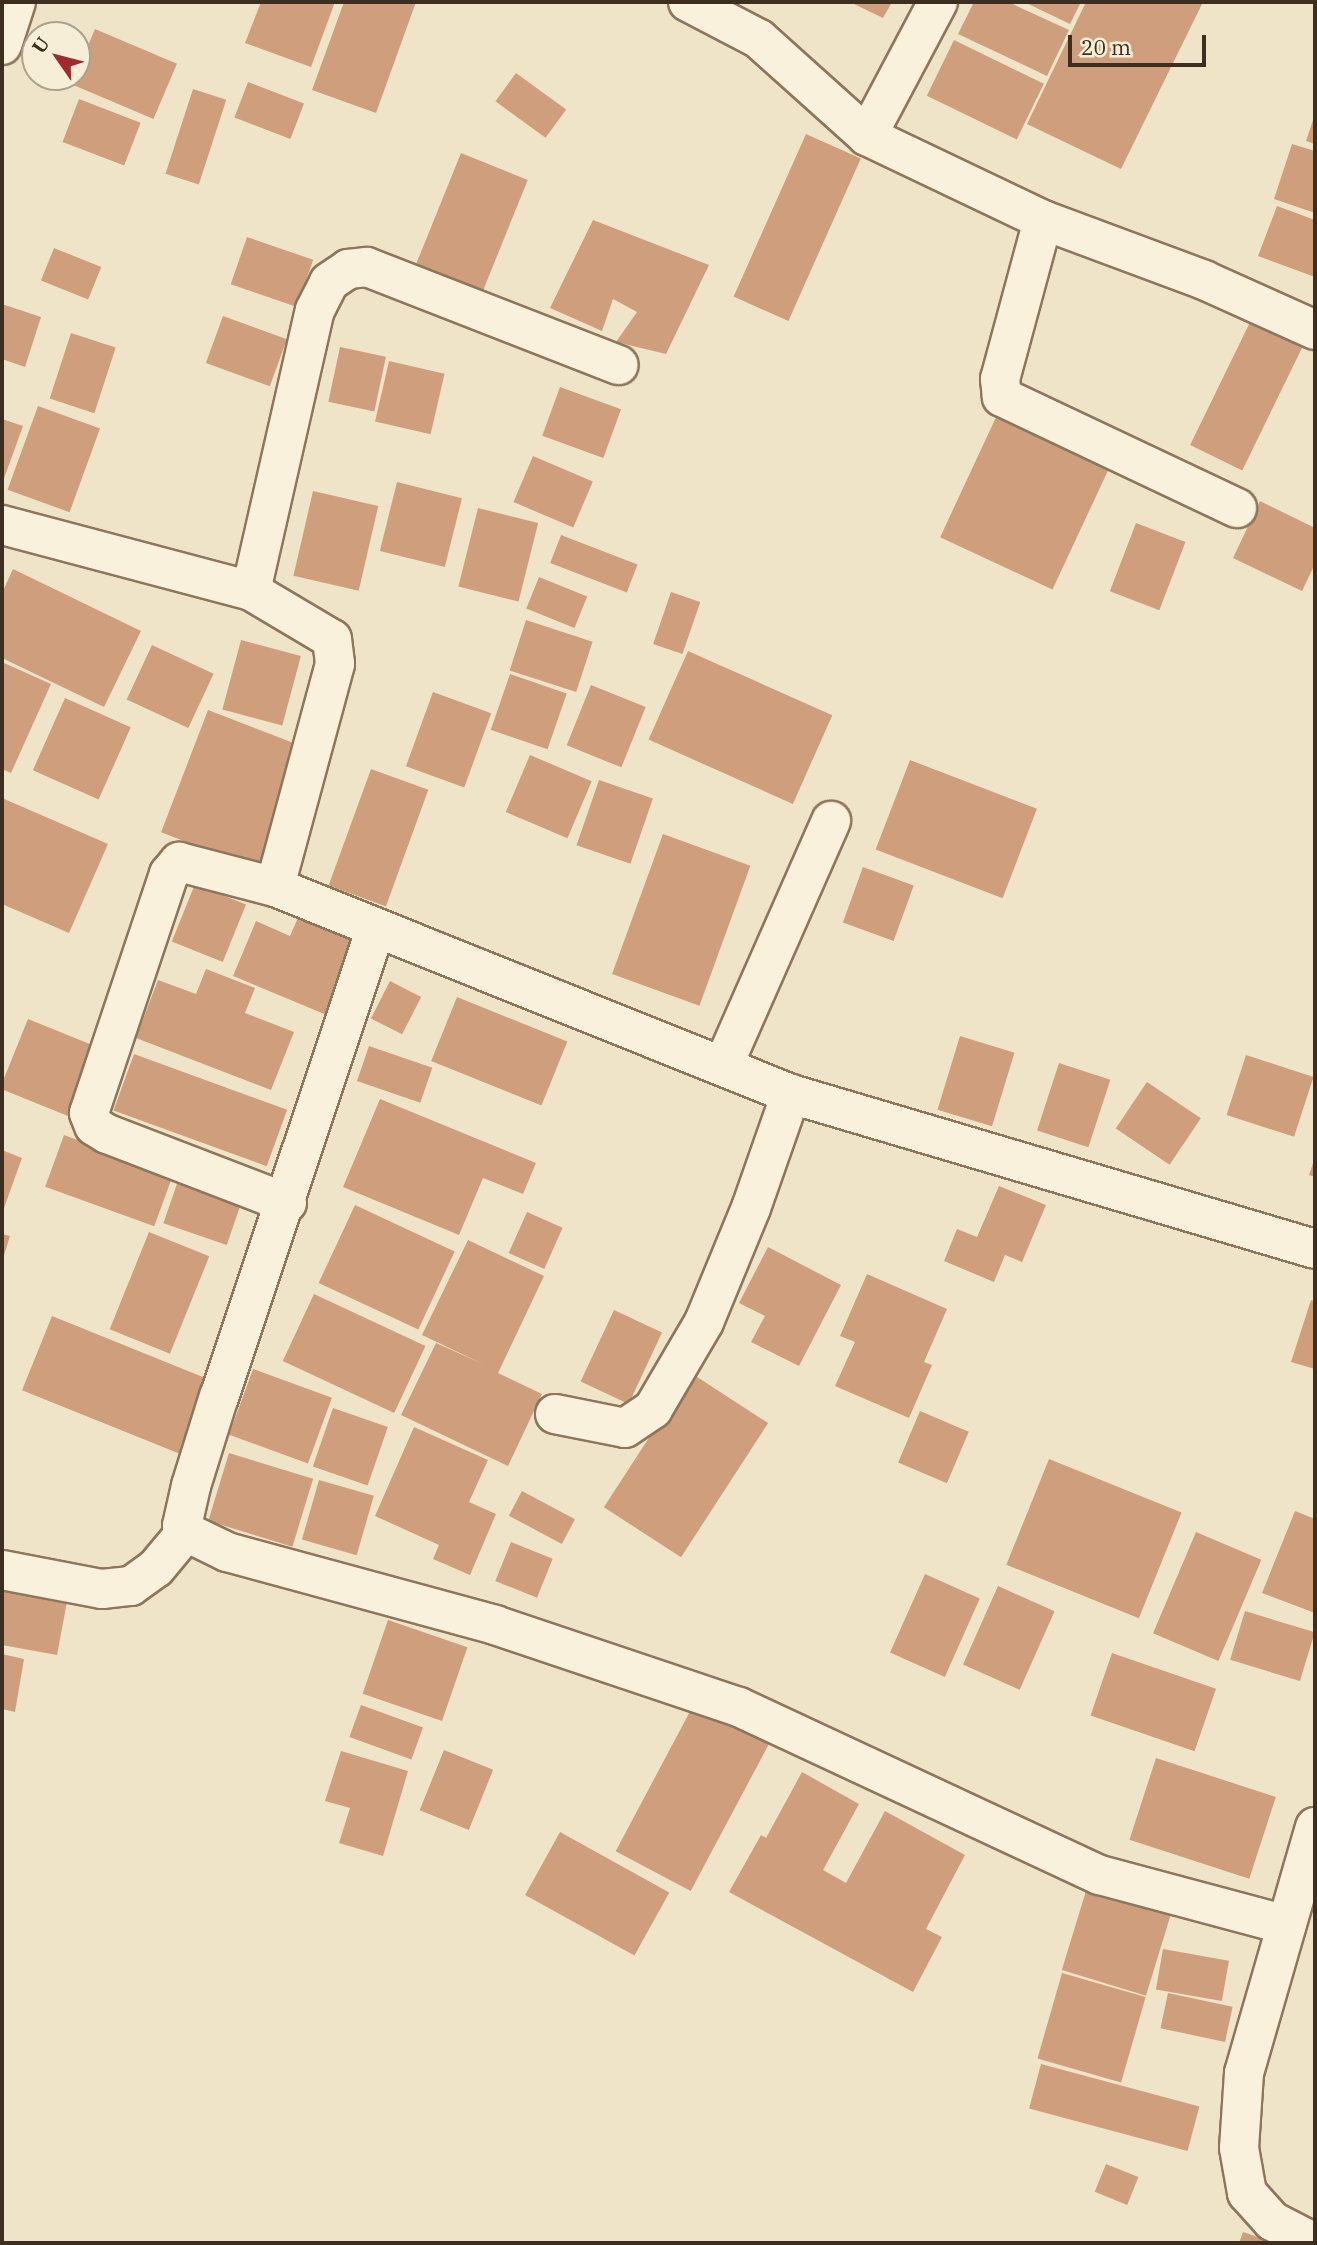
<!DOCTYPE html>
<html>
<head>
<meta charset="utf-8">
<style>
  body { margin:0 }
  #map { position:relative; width:1317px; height:2245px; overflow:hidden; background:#f0e4c8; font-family:"IBM Plex Serif",serif }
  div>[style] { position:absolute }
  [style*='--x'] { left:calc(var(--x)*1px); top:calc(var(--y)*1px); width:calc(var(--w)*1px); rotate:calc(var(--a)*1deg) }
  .building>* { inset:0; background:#cf9f7d; transform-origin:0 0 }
  .roads { filter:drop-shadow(2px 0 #8d765c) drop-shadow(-2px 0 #8d765c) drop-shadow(0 2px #8d765c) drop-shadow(0 -2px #8d765c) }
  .minor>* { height:38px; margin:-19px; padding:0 19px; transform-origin:19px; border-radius:19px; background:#faf1dc }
  .tertiary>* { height:38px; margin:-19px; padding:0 19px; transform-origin:19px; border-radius:19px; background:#faf1dc }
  span { translate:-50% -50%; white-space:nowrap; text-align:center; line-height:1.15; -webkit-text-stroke:6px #f7eed8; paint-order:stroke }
  .frame { position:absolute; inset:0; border:4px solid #3d2e20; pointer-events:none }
  .north { position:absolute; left:21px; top:21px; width:70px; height:70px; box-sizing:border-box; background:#f7eed8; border:2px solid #ada18e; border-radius:50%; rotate:305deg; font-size:19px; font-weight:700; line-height:28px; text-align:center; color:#3d2e20 }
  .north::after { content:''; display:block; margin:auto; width:24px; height:32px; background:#9e2a2b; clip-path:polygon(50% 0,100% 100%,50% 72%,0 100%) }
  .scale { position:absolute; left:1068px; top:35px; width:138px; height:32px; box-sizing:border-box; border:4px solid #3d2e20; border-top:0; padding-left:9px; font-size:21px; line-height:24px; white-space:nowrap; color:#3d2e20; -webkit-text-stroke:5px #f7eed8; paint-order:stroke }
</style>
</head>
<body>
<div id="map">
  <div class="building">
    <i style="clip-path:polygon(261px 2px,335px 2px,311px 67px,245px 43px)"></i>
    <i style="clip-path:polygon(344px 2px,416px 2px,376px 113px,312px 90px)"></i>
    <i style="clip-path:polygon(850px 2px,892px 2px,883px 18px)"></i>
    <i style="clip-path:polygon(974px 2px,1008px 2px,1069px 30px,1047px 76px,958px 34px)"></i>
    <i style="clip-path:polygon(1024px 2px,1081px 2px,1070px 24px)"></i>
    <i style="clip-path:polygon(1086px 2px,1203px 2px,1121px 169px,1027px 124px)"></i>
    <i style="left:95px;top:29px;width:89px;height:60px;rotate:23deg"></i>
    <i style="left:954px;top:40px;width:100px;height:62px;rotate:26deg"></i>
    <i style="left:516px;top:73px;width:62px;height:35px;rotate:36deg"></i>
    <i style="left:248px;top:82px;width:60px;height:38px;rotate:21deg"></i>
    <i style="left:193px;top:89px;width:35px;height:89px;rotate:18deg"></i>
    <i style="left:79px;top:99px;width:66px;height:46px;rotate:21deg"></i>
    <i style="clip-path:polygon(1315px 114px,1315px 144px,1306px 141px)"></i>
    <i style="left:806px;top:134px;width:60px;height:178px;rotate:24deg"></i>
    <i style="clip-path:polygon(1292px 144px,1315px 151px,1315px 213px,1274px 199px)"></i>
    <i style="left:461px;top:153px;width:72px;height:125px;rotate:22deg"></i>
    <i style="clip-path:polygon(1277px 206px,1315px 220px,1315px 277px,1258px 256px)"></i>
    <i style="clip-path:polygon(593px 220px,709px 265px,666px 354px,616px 342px,637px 312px,613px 299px,602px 331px,550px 308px)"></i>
    <i style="left:247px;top:237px;width:70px;height:50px;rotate:19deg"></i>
    <i style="left:54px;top:248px;width:51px;height:35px;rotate:22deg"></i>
    <i style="clip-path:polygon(2px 304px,41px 317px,25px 367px,2px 359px)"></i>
    <i style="left:1255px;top:312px;width:58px;height:148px;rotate:26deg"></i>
    <i style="left:223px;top:316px;width:68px;height:50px;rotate:20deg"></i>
    <i style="left:71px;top:333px;width:47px;height:69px;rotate:18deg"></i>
    <i style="left:340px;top:347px;width:47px;height:56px;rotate:12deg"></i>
    <i style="left:389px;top:361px;width:57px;height:62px;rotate:13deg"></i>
    <i style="left:560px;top:387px;width:65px;height:52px;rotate:20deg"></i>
    <i style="left:38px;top:406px;width:66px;height:89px;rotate:20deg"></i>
    <i style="left:998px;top:413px;width:124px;height:137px;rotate:25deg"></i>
    <i style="clip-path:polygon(2px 419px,23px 426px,2px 484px)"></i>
    <i style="left:533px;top:456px;width:65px;height:50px;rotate:23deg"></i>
    <i style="left:397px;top:482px;width:67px;height:71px;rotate:14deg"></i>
    <i style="left:313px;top:491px;width:67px;height:87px;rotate:13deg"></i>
    <i style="clip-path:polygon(1260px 501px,1315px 528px,1315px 564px,1302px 591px,1233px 558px)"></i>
    <i style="left:478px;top:508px;width:62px;height:81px;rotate:14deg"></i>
    <i style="left:1136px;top:523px;width:53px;height:73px;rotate:21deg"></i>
    <i style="left:561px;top:535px;width:82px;height:30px;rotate:21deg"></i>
    <i style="clip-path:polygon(13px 569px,141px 631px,104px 707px,2px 658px,2px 593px)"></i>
    <i style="left:539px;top:577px;width:52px;height:34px;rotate:22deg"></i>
    <i style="left:671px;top:592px;width:31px;height:55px;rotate:19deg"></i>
    <i style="left:526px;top:620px;width:70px;height:53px;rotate:18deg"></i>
    <i style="left:241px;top:640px;width:62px;height:72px;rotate:15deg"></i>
    <i style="left:152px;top:645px;width:68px;height:60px;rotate:25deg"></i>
    <i style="left:688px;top:651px;width:158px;height:97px;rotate:24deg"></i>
    <i style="clip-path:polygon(2px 662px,51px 684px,11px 773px,2px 769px)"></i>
    <i style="left:510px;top:674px;width:60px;height:59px;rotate:19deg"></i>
    <i style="left:591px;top:685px;width:59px;height:65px;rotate:22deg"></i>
    <i style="left:433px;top:692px;width:62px;height:79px;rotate:20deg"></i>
    <i style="left:65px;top:698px;width:72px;height:79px;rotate:24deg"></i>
    <i style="left:208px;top:710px;width:105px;height:131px;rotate:21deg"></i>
    <i style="left:530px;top:755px;width:67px;height:62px;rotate:23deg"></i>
    <i style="left:910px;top:760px;width:136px;height:96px;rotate:21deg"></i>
    <i style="left:371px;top:769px;width:61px;height:124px;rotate:20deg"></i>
    <i style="left:599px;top:780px;width:57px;height:69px;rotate:19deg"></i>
    <i style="clip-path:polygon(2px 798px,108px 844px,69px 933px,2px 904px)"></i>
    <i style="left:663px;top:834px;width:93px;height:149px;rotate:20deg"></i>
    <i style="left:863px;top:867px;width:54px;height:59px;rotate:20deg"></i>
    <i style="left:195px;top:884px;width:55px;height:62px;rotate:22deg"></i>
    <i style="clip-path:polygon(305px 902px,365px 927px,329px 1016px,233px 976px,256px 921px,290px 936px)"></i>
    <i style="clip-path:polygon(206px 969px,255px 988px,245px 1013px,294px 1032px,271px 1090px,136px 1038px,158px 980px,196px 994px)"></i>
    <i style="left:390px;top:981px;width:35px;height:42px;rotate:27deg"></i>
    <i style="left:457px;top:997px;width:119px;height:69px;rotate:22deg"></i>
    <i style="left:28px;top:1019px;width:82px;height:75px;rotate:22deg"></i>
    <i style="left:960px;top:1036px;width:57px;height:77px;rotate:17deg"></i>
    <i style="left:369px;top:1046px;width:67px;height:37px;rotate:19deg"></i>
    <i style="left:134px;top:1054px;width:163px;height:60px;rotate:20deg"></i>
    <i style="left:1246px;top:1055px;width:71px;height:63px;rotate:18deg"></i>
    <i style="left:1059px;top:1063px;width:54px;height:71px;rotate:18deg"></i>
    <i style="left:1147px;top:1082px;width:65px;height:56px;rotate:34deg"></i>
    <i style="clip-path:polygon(380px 1099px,536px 1163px,523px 1194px,483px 1178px,459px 1235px,343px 1187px)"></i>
    <i style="left:64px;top:1135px;width:116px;height:55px;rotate:20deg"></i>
    <i style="clip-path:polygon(2px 1150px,22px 1158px,4px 1208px,2px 1207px)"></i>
    <i style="clip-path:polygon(1315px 1157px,1315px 1177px,1309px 1175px)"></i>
    <i style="left:180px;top:1175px;width:67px;height:51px;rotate:19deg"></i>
    <i style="clip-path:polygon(999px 1186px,1046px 1205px,1022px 1262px,1005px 1255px,994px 1282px,944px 1261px,957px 1229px,977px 1237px)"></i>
    <i style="left:355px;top:1205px;width:110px;height:86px;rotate:25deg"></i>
    <i style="left:527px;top:1212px;width:39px;height:45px;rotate:24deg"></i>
    <i style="left:149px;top:1232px;width:65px;height:105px;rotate:22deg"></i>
    <i style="clip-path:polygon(2px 1234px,10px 1236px,2px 1262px)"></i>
    <i style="clip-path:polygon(468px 1240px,544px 1276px,498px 1373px,542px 1394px,508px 1466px,401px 1415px,436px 1343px,483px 1364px,422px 1335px)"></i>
    <i style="clip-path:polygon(768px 1247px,841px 1285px,799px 1366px,751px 1342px,765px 1316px,739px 1303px)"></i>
    <i style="clip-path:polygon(867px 1274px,947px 1309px,924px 1362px,932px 1365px,909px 1418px,835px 1386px,855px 1342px,840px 1336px)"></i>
    <i style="left:314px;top:1294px;width:123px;height:74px;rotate:25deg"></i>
    <i style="clip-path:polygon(1311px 1300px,1315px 1302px,1315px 1369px,1291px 1362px)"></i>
    <i style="left:614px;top:1310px;width:53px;height:79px;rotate:25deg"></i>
    <i style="left:52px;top:1316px;width:170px;height:80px;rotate:22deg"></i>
    <i style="left:253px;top:1369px;width:84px;height:70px;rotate:20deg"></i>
    <i style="left:691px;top:1373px;width:92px;height:160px;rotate:33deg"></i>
    <i style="left:333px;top:1408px;width:58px;height:62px;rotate:19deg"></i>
    <i style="left:920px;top:1411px;width:53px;height:56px;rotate:23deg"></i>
    <i style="clip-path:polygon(414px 1427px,488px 1460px,469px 1502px,496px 1514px,470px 1575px,433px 1559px,439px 1545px,375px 1516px)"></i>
    <i style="left:229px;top:1453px;width:88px;height:71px;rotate:17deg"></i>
    <i style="left:1049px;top:1459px;width:143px;height:114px;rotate:22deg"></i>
    <i style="left:319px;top:1480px;width:57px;height:62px;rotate:16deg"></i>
    <i style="left:522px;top:1491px;width:60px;height:28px;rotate:28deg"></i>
    <i style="clip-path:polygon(1295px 1511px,1315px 1519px,1315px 1613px,1262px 1593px)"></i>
    <i style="left:1196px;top:1532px;width:71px;height:110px;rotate:23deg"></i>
    <i style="left:511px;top:1542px;width:45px;height:42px;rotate:22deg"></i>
    <i style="left:925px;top:1574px;width:60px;height:86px;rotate:24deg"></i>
    <i style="clip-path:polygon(2px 1578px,69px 1591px,57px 1655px,2px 1645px)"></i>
    <i style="left:998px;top:1586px;width:62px;height:86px;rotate:24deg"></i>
    <i style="left:1245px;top:1611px;width:73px;height:51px;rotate:17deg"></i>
    <i style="left:388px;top:1620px;width:84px;height:78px;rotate:19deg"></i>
    <i style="left:1112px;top:1653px;width:110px;height:66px;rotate:19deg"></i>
    <i style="clip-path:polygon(2px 1654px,24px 1659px,15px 1712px,2px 1709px)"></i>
    <i style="left:695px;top:1702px;width:85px;height:169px;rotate:28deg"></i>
    <i style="left:361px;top:1705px;width:66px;height:34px;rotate:20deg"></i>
    <i style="left:444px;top:1750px;width:53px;height:65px;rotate:22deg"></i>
    <i style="clip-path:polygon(341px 1751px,408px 1771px,383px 1856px,339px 1843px,350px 1808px,325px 1801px)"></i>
    <i style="left:1156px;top:1758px;width:126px;height:86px;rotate:18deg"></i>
    <i style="clip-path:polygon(802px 1772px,859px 1804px,823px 1870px,846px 1883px,885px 1811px,965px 1855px,926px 1929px,942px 1937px,913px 1992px,729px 1892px,761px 1835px,766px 1838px)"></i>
    <i style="left:560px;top:1832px;width:125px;height:72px;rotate:29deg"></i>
    <i style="left:1089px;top:1881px;width:88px;height:93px;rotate:17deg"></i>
    <i style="left:1163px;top:1949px;width:67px;height:41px;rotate:10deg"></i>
    <i style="left:1062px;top:1973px;width:87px;height:89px;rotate:16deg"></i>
    <i style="left:1168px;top:1993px;width:66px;height:36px;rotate:12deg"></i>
    <i style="left:1041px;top:2064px;width:164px;height:46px;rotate:15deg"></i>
    <i style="left:1106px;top:2164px;width:35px;height:30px;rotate:22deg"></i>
    <i style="clip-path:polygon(1243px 2232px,1276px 2243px,1239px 2243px)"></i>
  </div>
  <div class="roads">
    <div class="minor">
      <i style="--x:2;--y:45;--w:45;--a:-72"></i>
      <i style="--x:867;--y:136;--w:152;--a:-62.1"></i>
      <i style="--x:1043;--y:220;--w:165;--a:105.1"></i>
      <i style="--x:1000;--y:379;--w:18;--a:84"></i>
      <i style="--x:1002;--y:397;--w:260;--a:25.3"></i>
      <i style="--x:2;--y:525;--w:258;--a:14.8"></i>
      <i style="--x:251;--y:591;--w:94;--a:30.7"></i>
      <i style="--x:332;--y:639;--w:25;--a:83"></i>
      <i style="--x:335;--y:664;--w:231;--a:105.1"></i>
      <i style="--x:251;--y:591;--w:288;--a:-77.2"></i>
      <i style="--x:315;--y:310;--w:31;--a:-63"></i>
      <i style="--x:329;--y:282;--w:23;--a:-34"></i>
      <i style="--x:348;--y:269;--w:19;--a:-6"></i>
      <i style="--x:367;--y:267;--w:270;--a:21.3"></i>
      <i style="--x:376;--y:928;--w:494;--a:108.5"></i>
      <i style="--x:219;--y:1396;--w:94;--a:107.3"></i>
      <i style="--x:191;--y:1486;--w:41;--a:102.7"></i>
      <i style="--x:182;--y:1526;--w:7;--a:56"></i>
      <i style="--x:186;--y:1532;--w:46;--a:26"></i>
      <i style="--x:227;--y:1552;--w:278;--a:15.2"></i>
      <i style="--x:495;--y:1625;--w:257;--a:18.6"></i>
      <i style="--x:739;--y:1707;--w:398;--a:25"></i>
      <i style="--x:1100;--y:1875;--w:193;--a:15"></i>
      <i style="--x:723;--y:1066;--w:268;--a:-66.2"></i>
      <i style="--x:287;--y:1203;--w:193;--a:-159"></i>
      <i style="--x:107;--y:1134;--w:15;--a:-148"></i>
      <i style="--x:94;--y:1126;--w:14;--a:-111"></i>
      <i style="--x:89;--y:1113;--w:252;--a:-71.5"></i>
      <i style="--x:169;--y:874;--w:16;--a:-50"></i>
      <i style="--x:179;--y:862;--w:99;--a:14.6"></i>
      <i style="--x:275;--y:887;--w:556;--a:21.86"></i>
      <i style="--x:791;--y:1094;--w:546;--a:16.48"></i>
      <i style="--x:555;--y:1414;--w:71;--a:11.3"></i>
      <i style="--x:625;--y:1428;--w:34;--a:-34"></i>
      <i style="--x:653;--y:1409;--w:101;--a:-59.6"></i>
      <i style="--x:704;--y:1322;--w:123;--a:-67.6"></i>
      <i style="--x:751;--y:1208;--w:121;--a:-70.7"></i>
      <i style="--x:2;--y:1570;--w:102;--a:10.8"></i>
      <i style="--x:102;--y:1589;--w:29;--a:-6"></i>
      <i style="--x:131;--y:1586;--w:31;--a:-36"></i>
      <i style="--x:156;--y:1568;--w:47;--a:-50.2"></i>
    </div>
    <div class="tertiary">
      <i style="--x:688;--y:2;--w:80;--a:27.5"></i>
      <i style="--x:759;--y:39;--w:145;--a:41.9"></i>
      <i style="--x:867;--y:136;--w:195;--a:25.5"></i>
      <i style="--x:1043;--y:220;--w:172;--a:20.4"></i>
      <i style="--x:1204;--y:280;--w:122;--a:24.2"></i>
      <i style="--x:1315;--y:1827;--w:256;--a:106.1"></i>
      <i style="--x:1244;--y:2073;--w:75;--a:93.8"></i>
      <i style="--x:1239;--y:2148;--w:46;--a:79.9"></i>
      <i style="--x:1247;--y:2193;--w:38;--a:48"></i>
      <i style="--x:1272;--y:2221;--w:48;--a:27.1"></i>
    </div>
  </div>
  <div class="frame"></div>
  <div class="north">U</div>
  <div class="scale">20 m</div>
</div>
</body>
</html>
